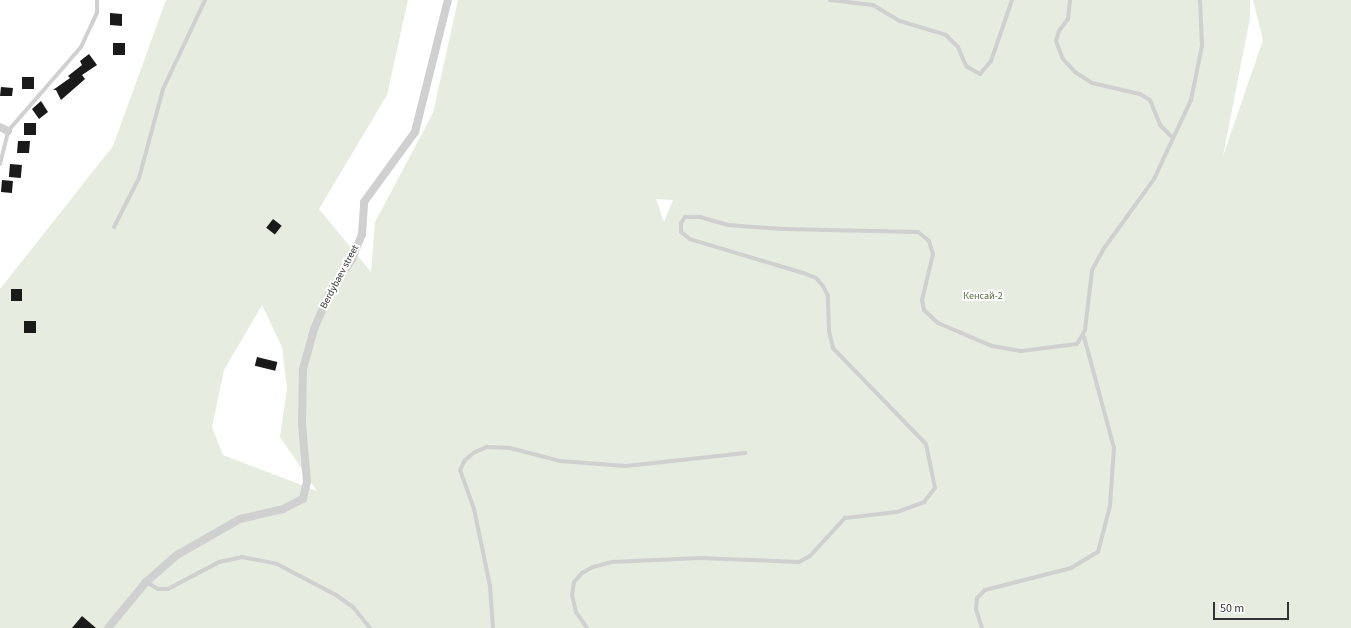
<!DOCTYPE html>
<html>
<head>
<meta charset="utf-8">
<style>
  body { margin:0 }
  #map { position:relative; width:1351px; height:628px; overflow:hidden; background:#fff; font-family:"Source Sans 3",sans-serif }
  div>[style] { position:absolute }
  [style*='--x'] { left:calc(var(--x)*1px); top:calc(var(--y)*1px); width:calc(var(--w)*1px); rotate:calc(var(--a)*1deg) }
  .green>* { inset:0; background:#e6ecdf }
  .building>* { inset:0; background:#1a1a1a; transform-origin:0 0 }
  .service>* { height:4px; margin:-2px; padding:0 2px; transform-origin:2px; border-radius:2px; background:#d0d0d0 }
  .minor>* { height:8px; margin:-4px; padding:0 4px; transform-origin:4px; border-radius:4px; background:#d0d0d0 }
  span { translate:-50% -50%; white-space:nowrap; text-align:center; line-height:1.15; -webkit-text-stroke:4px #fff; paint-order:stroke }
  .street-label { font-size:10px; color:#333 }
  .park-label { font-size:10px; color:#56703f }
  .scale { position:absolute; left:1213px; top:602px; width:76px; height:18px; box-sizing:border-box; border:2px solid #333; border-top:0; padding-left:5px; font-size:12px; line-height:14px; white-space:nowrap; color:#333; -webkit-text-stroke:3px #fff; paint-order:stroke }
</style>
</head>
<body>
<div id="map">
  <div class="green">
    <i style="clip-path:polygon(evenodd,166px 0,408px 0,387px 95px,319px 209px,371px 272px,375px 222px,433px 113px,458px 0,1250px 0,1250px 18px,1223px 156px,1263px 40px,1253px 0,1351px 0,1351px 628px,0 628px,0 289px,113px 146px,166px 0,656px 199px,673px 200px,664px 222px,656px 199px,166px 0,262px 305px,282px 347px,287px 388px,280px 437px,317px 491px,223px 455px,212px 427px,224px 370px,262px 305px)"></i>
  </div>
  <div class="building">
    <i style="clip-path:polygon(110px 13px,122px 14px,122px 26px,110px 25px)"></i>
    <i style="left:113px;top:43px;width:12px;height:12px"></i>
    <i style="clip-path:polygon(89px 54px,97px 65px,82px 75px,85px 79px,61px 100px,56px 90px,53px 90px,70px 78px,68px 76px,82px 65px,80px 61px)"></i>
    <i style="left:22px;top:77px;width:12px;height:12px"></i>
    <i style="clip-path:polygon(1px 87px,13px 88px,12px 96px,0 96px)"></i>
    <i style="clip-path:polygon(41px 101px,48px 112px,39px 119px,32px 109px)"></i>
    <i style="left:24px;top:123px;width:12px;height:12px"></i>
    <i style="clip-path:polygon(18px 141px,30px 141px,29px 153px,17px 153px)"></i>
    <i style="left:10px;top:164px;width:12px;height:13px;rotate:5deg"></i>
    <i style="left:2px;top:180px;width:11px;height:12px;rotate:5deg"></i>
    <i style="left:273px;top:219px;width:11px;height:11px;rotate:38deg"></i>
    <i style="left:11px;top:289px;width:11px;height:12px"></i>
    <i style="left:24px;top:321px;width:12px;height:12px"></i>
    <i style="left:257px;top:357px;width:21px;height:9px;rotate:14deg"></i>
    <i style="clip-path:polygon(82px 616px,96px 628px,72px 628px)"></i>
  </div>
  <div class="service">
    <i style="--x:830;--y:0;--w:43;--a:6.6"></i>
    <i style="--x:873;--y:5;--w:31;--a:31"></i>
    <i style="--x:900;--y:21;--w:48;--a:16.9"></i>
    <i style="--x:946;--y:35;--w:17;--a:45"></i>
    <i style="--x:958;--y:47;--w:21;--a:67"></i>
    <i style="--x:966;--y:66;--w:16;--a:30"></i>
    <i style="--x:980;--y:74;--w:17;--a:-50"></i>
    <i style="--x:991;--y:61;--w:65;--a:-71"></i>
    <i style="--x:1070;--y:0;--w:19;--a:96"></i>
    <i style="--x:1068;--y:19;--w:15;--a:127"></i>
    <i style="--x:1059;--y:31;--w:10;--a:107"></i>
    <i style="--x:1056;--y:41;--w:19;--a:69"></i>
    <i style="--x:1063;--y:59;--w:18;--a:47"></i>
    <i style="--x:1075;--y:72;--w:20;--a:33"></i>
    <i style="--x:1092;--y:83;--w:49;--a:12.9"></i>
    <i style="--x:1140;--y:94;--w:12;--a:31"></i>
    <i style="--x:1150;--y:100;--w:27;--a:68"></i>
    <i style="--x:1160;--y:125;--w:18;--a:45"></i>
    <i style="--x:0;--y:164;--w:34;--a:-76"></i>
    <i style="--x:8;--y:131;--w:111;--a:-49"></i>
    <i style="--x:81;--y:47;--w:38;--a:-65"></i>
    <i style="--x:97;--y:13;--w:13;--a:-90"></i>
    <i style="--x:114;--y:227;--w:55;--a:-63"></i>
    <i style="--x:139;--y:178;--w:92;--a:-74.9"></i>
    <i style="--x:163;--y:89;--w:98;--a:-64.7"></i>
    <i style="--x:146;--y:582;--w:14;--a:30"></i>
    <i style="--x:158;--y:589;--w:10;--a:0"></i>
    <i style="--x:168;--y:589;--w:58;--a:-27.9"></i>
    <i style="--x:219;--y:562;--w:24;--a:-12"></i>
    <i style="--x:242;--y:557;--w:36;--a:11"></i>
    <i style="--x:277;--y:564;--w:67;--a:27.7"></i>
    <i style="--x:336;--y:595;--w:21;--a:35"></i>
    <i style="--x:353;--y:607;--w:27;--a:51"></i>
    <i style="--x:493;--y:628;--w:42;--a:-94.1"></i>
    <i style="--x:490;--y:586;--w:79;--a:-101.7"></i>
    <i style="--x:474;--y:509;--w:41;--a:-109.7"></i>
    <i style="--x:460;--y:470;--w:11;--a:-63"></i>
    <i style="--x:465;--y:460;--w:13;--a:-39"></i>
    <i style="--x:475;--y:452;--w:13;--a:-23"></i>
    <i style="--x:487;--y:447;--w:23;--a:2"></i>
    <i style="--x:510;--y:448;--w:52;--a:14.6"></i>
    <i style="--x:560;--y:461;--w:66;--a:4.3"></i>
    <i style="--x:626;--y:466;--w:120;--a:-6.2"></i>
    <i style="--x:587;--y:628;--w:19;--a:-125"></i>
    <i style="--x:576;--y:612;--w:17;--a:-103"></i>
    <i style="--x:572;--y:595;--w:13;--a:-81"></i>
    <i style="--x:574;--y:582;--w:12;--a:-48"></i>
    <i style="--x:582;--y:573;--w:13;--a:-29"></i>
    <i style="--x:593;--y:567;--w:20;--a:-15"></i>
    <i style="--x:612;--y:562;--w:88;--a:-2.6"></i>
    <i style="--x:700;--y:558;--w:99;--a:2.3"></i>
    <i style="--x:799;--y:562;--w:13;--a:-29"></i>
    <i style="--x:810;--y:556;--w:52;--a:-47.4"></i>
    <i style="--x:845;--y:518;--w:52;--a:-6.6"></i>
    <i style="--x:897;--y:512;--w:29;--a:-20"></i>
    <i style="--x:924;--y:502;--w:18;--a:-52"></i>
    <i style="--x:935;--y:488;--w:45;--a:-101.6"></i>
    <i style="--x:926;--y:444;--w:134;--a:-134.1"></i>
    <i style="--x:833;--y:348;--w:18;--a:-103"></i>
    <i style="--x:829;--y:330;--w:34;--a:-92"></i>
    <i style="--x:828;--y:296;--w:11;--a:-117"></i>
    <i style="--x:823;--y:286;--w:11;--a:-131"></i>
    <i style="--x:816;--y:278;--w:14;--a:-159"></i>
    <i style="--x:803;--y:273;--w:118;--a:-163.3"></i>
    <i style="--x:690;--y:239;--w:11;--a:-142"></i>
    <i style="--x:681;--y:232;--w:9;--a:-90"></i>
    <i style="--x:681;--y:223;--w:7;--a:-56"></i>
    <i style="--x:685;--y:217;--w:15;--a:0"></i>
    <i style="--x:700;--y:217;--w:29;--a:16"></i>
    <i style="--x:728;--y:225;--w:55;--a:4.2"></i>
    <i style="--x:783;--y:229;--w:135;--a:1.3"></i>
    <i style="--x:918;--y:232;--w:14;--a:39"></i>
    <i style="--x:929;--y:241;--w:14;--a:73"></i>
    <i style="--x:933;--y:254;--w:47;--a:103.4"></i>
    <i style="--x:922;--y:300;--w:10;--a:79"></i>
    <i style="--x:924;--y:310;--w:19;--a:43"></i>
    <i style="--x:938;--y:323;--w:59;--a:23.1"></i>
    <i style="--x:992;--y:346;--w:29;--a:10"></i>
    <i style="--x:1021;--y:351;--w:56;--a:-7.1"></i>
    <i style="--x:1077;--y:344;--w:16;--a:-60"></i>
    <i style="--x:1085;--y:330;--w:60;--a:-83.3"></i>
    <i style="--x:1092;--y:270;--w:26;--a:-61"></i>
    <i style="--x:1105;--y:247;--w:84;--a:-54.2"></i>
    <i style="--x:1154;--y:179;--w:87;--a:-64.9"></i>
    <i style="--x:1191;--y:100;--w:55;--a:-78.5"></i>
    <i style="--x:1202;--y:46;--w:46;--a:-92.5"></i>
    <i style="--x:982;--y:628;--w:19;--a:-108"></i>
    <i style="--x:976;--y:610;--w:12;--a:-85"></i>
    <i style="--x:977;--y:598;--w:11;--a:-45"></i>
    <i style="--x:985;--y:590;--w:89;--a:-14.3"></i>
    <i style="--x:1071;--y:568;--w:31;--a:-31"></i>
    <i style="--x:1098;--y:552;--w:48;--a:-75.4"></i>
    <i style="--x:1110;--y:506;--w:58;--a:-86.1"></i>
    <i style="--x:1114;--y:448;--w:115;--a:-105.1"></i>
  </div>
  <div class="minor">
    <i style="--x:0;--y:127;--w:9;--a:27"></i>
    <i style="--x:108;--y:628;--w:60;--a:-50.4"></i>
    <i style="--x:146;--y:582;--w:41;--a:-41.1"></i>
    <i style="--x:177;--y:555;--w:73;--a:-29.7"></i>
    <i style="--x:240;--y:519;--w:44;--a:-13.1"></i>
    <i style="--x:283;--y:509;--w:22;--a:-27"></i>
    <i style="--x:303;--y:499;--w:17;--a:-77"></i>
    <i style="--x:307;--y:482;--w:58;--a:-94.9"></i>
    <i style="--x:302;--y:424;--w:55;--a:-89"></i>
    <i style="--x:303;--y:369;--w:41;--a:-74.6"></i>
    <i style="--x:314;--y:329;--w:40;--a:-66.6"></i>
    <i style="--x:330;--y:292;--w:40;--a:-56"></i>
    <i style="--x:352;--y:259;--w:27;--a:-68"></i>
    <i style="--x:362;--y:234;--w:32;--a:-86"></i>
    <i style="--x:364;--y:202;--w:87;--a:-53.9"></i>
    <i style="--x:415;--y:132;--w:136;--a:-76"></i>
  </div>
  <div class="street-label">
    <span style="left:340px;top:277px;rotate:-62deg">Berdybaev street</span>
  </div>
  <div class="park-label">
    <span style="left:983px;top:297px">Кенсай-2</span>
  </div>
  <div class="scale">50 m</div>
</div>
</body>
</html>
